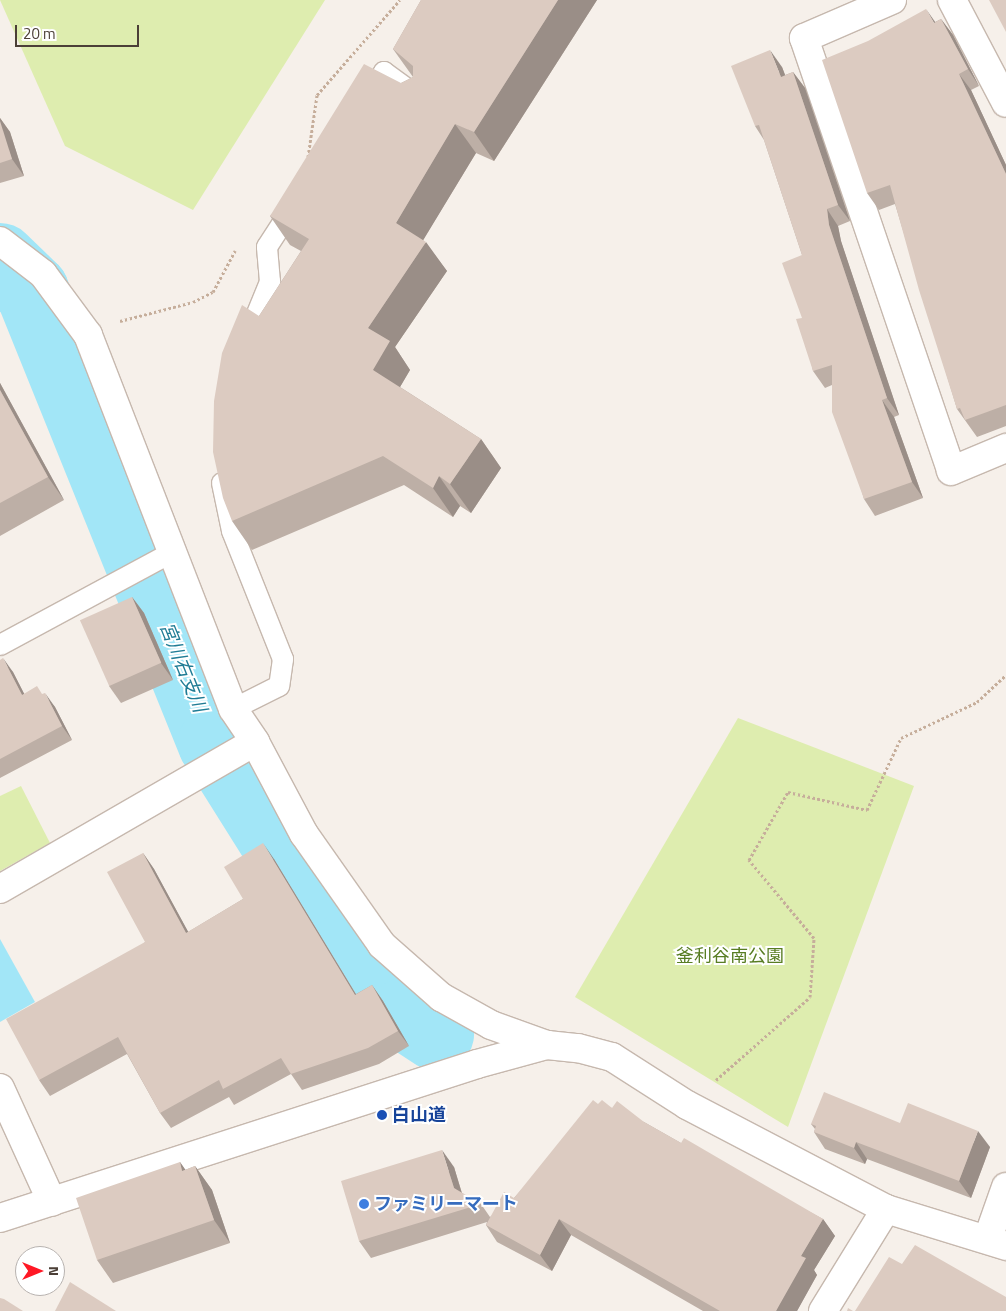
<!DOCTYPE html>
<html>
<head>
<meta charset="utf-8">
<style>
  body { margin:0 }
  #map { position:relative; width:1006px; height:1311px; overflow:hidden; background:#f6f0ea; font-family:"Titillium Web","Noto Sans JP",sans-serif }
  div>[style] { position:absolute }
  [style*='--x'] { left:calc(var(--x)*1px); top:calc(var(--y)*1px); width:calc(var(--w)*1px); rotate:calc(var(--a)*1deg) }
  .green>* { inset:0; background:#deedaf }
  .water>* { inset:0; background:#a2e6f7 }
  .river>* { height:74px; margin:-37px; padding:0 37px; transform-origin:37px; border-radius:37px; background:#a2e6f7 }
  .path>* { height:3px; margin-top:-1.5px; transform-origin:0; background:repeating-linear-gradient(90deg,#c6ae9b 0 2.5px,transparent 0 5px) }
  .roads { filter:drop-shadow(1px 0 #c6b8ae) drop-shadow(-1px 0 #c6b8ae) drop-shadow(0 1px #c6b8ae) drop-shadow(0 -1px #c6b8ae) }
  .service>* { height:20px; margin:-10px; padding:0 10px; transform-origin:10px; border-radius:10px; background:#fff }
  .minor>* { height:28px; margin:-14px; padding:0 14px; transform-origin:14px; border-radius:14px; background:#fff }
  .tertiary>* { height:28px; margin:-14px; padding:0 14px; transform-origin:14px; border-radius:14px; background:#fff }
  .wall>* { inset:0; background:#bdafa6 }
  .shaded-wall>* { inset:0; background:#9a8e87 }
  .building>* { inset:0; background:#dccbc1; transform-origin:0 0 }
  .dots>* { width:14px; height:14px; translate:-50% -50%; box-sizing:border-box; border:2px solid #fff; border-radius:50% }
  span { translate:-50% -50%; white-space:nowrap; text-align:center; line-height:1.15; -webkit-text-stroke:4px #fff; paint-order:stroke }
  .park-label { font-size:18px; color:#587d23 }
  .transit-label { font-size:18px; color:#164399; font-weight:700 }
  .left { translate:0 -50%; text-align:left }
  .shop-label { font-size:18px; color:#366cbe; font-weight:700 }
  .water-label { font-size:19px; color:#207c95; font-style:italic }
  .north { position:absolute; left:15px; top:1246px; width:50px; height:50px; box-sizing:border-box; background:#fff; border:1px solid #b7b2af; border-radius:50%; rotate:90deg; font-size:14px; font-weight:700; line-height:20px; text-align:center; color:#4b3f37 }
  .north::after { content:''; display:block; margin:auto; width:18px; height:22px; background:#ff1825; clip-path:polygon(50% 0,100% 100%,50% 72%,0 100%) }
  .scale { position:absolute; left:15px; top:25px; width:124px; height:22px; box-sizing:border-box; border:2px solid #4b3f37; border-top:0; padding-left:6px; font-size:15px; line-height:18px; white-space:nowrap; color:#4b3f37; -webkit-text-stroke:4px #fff; paint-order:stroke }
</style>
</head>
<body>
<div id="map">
  <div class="green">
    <i style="clip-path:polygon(0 0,325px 0,193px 210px,65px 146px)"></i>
    <i style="clip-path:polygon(738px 718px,914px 786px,788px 1127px,575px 997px)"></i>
    <i style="clip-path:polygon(21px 786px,50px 843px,0 871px,0 796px)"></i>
  </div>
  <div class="water">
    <i style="clip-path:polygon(0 939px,35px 1002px,0 1022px)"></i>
  </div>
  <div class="river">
    <i style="--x:0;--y:260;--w:45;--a:44.1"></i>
    <i style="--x:32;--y:291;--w:488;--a:68"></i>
    <i style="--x:215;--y:743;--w:244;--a:57.9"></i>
    <i style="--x:345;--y:950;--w:88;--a:46.4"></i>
    <i style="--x:406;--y:1014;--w:37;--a:33"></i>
  </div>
  <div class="path">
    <i style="--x:308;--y:157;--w:63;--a:-81.7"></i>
    <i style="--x:317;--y:95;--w:126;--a:-48.9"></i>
    <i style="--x:120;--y:321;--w:75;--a:-14.6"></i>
    <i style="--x:193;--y:302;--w:22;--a:-27"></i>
    <i style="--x:213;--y:292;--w:47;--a:-61.8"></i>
    <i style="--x:716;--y:1080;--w:125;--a:-41.4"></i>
    <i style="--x:810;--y:997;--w:59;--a:-86.1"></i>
    <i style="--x:814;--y:938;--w:102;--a:-129.8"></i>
    <i style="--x:749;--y:860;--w:78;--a:-60.2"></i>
    <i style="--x:788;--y:792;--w:81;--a:12.8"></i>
    <i style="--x:867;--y:810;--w:80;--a:-64.7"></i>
    <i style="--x:901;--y:738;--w:84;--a:-25.3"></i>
    <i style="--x:977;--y:702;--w:40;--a:-43"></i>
  </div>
  <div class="roads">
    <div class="service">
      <i style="--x:368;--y:96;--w:29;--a:-56"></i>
      <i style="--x:384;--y:72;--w:37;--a:36"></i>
      <i style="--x:247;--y:338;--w:61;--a:-67.7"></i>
      <i style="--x:270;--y:282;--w:35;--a:-95"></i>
      <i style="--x:267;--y:247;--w:48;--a:-57"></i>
      <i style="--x:222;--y:483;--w:49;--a:78.2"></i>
      <i style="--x:232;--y:531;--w:138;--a:68.3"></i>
      <i style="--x:283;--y:659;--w:27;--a:98"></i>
      <i style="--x:279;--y:686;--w:51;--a:153.4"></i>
      <i style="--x:0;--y:645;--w:194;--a:-28.3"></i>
    </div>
    <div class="minor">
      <i style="--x:892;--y:0;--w:96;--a:156.6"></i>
      <i style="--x:804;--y:38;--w:457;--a:71.2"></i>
      <i style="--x:951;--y:471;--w:60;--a:-22.7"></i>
      <i style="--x:952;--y:0;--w:116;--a:62.3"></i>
      <i style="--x:0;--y:241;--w:54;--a:37.5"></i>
      <i style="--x:43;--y:274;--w:76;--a:53.6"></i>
      <i style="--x:88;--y:335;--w:401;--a:68.8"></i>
      <i style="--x:233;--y:709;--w:40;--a:56"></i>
      <i style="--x:255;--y:742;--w:104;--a:62"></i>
      <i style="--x:304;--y:834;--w:136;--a:54.9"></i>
      <i style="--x:382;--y:945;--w:79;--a:41.4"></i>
      <i style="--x:441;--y:997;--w:57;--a:29.2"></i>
      <i style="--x:491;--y:1025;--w:59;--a:19.7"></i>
      <i style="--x:0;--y:889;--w:294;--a:-30"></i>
      <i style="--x:0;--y:1088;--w:125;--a:65.5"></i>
      <i style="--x:0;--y:1218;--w:501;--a:-17.89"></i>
      <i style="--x:477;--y:1064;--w:73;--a:-15.2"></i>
      <i style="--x:988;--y:1238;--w:54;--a:-70.6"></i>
      <i style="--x:823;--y:1311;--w:120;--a:-58.3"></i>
    </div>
    <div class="tertiary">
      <i style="--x:547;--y:1045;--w:31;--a:6"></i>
      <i style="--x:578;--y:1048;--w:35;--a:15"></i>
      <i style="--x:612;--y:1057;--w:89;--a:32.6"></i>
      <i style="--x:687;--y:1105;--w:225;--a:27.6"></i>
      <i style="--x:886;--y:1209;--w:126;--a:17.1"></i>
    </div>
  </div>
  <div class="wall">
    <i style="clip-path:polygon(421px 0,597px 0,494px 161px,476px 153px,423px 240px,447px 271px,395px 347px,410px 370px,400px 387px,481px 439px,501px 468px,471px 513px,460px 506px,453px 517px,404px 485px,252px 550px,232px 521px,259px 316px,301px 251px,290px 245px,270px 216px,401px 83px,413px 77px,393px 49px)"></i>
    <i style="clip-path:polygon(941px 19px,953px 35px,979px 86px,971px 90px,1006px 165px,1006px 426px,977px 437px,957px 409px,895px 204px,879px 210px,867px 193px,935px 22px)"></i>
    <i style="clip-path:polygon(782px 67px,785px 75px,793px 72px,805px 88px,850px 221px,838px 226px,841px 241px,899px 415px,894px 417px,923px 498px,875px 516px,864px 499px,832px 385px,825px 388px,813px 371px,802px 318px,802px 255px,764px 140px,755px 126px)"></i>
    <i style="clip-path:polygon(0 118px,10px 132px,24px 176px,0 183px)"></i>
    <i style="clip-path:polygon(0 383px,64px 500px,0 536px)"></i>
    <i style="clip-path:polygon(132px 597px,144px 613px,173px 680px,121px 703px,109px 686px)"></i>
    <i style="clip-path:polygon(0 660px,13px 672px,24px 694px,43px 694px,55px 707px,72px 740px,0 778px)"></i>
    <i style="clip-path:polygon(143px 853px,154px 869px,188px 932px,243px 899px,274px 859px,356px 994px,372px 985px,383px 1001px,409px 1046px,379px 1064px,302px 1090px,291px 1074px,234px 1105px,229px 1097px,171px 1128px,160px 1113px,127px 1054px,50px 1096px,39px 1080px,145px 942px)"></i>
    <i style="clip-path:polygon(598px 1104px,612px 1108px,644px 1122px,681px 1143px,823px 1219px,835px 1236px,814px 1270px,817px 1275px,797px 1311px,703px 1311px,571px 1235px,552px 1271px,497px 1242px,486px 1225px,487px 1222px,371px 1258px,359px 1241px,454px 1167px,462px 1193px,481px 1204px,490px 1217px,514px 1198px)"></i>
    <i style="clip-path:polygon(900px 1123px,990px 1147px,971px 1198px,867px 1159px,865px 1164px,825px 1149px,814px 1132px,815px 1129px,811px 1124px)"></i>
    <i style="clip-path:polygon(180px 1162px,185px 1170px,195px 1166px,212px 1190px,230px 1243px,113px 1283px,97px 1260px)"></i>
  </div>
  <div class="shaded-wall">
    <i style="clip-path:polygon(558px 0,597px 0,494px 161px,474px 132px)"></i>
    <i style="clip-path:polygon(926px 9px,938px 26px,934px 23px)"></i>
    <i style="clip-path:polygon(941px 19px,953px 35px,979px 86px,968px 69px)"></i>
    <i style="clip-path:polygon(770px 50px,782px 67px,792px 93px,781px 77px)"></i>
    <i style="clip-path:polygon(793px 72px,805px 88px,850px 221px,838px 205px)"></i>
    <i style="clip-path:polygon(959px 74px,971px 90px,1006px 165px,1006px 174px)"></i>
    <i style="clip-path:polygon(0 118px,10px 132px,24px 176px,12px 159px,0 128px)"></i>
    <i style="clip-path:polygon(455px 124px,476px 153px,416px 252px,396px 223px)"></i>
    <i style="clip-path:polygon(827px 209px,838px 226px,841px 241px,899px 415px,887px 398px,829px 225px)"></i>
    <i style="clip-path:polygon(426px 242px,447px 271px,395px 347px,410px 370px,393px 399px,373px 370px,368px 328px)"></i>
    <i style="clip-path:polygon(0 383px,64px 500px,48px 477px,0 390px)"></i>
    <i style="clip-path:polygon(882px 400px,894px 417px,923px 498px,912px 482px)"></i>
    <i style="clip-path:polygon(481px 439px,501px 468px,471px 513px,450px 484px)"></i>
    <i style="clip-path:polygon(439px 476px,460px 506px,453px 517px,433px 488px)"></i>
    <i style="clip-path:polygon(132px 597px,144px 613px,173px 680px,161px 663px)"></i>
    <i style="clip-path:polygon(3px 658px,13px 672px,32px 709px,22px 695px)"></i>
    <i style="clip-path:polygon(45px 693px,55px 707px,72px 740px,62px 726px)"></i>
    <i style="clip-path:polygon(263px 843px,274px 859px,366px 1011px,355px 995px)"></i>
    <i style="clip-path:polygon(143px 853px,154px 869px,197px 948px,186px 933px)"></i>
    <i style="clip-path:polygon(372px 985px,383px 1001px,409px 1046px,398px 1031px)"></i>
    <i style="clip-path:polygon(978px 1131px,990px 1147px,971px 1198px,959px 1181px)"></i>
    <i style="clip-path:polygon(856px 1142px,867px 1159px,865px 1164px,854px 1148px)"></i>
    <i style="clip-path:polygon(442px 1150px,454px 1167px,465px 1204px,454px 1188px)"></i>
    <i style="clip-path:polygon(180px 1162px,196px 1185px,182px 1171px)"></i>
    <i style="clip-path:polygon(195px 1166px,212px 1190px,230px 1243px,214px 1220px)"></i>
    <i style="clip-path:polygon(559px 1219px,571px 1235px,552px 1271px,540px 1255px)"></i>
    <i style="clip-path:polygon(823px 1219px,835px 1236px,814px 1270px,817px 1275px,797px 1311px,776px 1311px,801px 1256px)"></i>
  </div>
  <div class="building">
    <i style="clip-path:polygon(421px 0,558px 0,474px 132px,455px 124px,396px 223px,426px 242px,368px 328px,390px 341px,373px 370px,481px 439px,450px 484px,439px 476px,433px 488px,383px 456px,232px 521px,223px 498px,213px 452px,214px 401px,222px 353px,242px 305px,259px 316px,309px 239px,270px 216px,364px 64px,401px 83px,413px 77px,413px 66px,393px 49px)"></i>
    <i style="clip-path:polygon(989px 0,1006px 0,1006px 32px)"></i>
    <i style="clip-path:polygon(926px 9px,934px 23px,941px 19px,968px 69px,959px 74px,1006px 174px,1006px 405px,965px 420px,960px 408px,957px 409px,919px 290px,890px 185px,867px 193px,822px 60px,868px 41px)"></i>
    <i style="clip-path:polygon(770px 50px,781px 77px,793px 72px,838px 205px,827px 209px,829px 225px,887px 398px,882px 400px,912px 482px,864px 499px,832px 412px,832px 365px,813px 371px,796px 319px,802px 318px,782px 263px,802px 255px,759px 125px,755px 126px,731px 66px)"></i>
    <i style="clip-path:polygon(0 121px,12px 159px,0 163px)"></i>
    <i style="clip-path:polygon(0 390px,48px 477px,0 503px)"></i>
    <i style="left:132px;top:597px;width:72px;height:57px;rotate:66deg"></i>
    <i style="clip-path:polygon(3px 658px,22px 695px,37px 686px,42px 694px,45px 693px,62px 726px,0 759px,0 660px)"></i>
    <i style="clip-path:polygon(263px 843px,355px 995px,372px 985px,398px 1031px,368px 1048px,291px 1074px,281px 1058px,223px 1089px,219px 1080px,160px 1113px,118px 1037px,39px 1080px,6px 1019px,145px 942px,107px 872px,143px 853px,186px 933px,243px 899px,224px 867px)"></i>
    <i style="clip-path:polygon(824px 1092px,900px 1123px,908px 1103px,978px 1131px,959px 1181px,856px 1142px,854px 1148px,814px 1132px,816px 1126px,811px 1124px)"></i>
    <i style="clip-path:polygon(593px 1100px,598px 1104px,602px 1100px,612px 1108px,617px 1101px,644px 1122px,681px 1143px,684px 1138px,823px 1219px,801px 1256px,806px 1258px,776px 1311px,720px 1311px,559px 1219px,540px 1255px,486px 1225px,504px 1192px,514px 1198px)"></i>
    <i style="clip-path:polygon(442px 1150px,454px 1188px,481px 1204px,359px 1241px,341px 1181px)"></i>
    <i style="clip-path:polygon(180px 1162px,182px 1171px,195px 1166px,214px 1220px,97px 1260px,76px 1198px)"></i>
    <i style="clip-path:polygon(915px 1245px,1006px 1297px,1006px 1311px,855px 1311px,889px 1257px,902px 1264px)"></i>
    <i style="clip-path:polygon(70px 1282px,116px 1311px,55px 1311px)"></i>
    <i style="clip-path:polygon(0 1298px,4px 1299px,23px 1311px,0 1311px)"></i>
    <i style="clip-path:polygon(848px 1308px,853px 1311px,847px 1311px)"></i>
  </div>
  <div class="dots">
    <i style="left:382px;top:1115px;background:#1a4fb4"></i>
    <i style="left:364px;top:1204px;background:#3f7fe0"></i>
  </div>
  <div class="park-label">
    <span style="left:730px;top:956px">釜利谷南公園</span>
  </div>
  <div class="transit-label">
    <span class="left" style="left:392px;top:1115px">白山道</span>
  </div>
  <div class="shop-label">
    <span class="left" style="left:374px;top:1204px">ファミリーマート</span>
  </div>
  <div class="water-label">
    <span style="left:184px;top:667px;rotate:68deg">宮川右支川</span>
  </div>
  <div class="north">N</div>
  <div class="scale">20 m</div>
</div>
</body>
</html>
